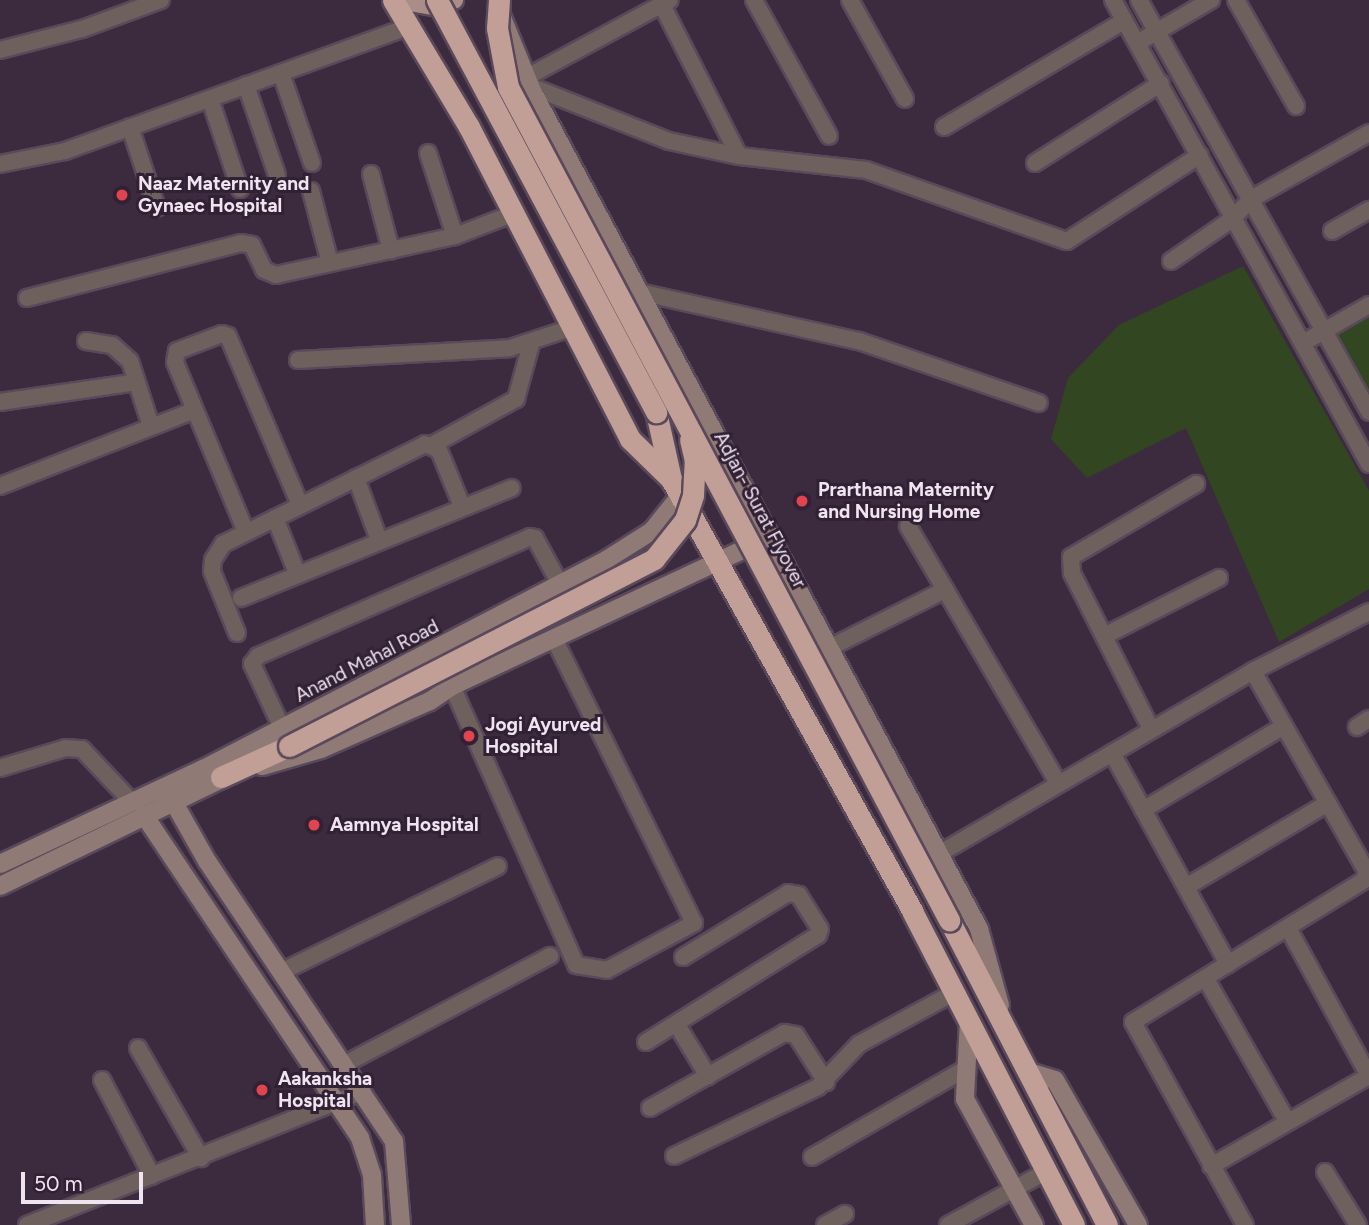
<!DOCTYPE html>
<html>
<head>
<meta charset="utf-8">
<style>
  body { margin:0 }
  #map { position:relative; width:1369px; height:1225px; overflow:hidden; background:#3c2b3e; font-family:Figtree,sans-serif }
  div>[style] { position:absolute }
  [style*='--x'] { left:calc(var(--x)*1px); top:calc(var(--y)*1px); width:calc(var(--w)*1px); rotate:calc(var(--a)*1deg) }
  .green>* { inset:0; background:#314621 }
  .roads { filter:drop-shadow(2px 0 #59495b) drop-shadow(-2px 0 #59495b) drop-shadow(0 2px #59495b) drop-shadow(0 -2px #59495b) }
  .street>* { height:16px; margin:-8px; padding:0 8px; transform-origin:8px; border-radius:8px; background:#6e605d }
  .secondary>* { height:18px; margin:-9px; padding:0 9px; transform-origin:9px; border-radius:9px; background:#907a75 }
  .primary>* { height:18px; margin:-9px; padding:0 9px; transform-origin:9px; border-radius:9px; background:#aa8d87 }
  .highway>* { height:21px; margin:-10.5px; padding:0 10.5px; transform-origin:10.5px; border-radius:10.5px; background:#c19f97 }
  .bridges { filter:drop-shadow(2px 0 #59495b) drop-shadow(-2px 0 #59495b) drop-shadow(0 2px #59495b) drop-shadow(0 -2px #59495b) }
  .highway-bridge>* { height:21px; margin:-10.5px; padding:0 10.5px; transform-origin:10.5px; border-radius:10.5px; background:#c19f97 }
  .dots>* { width:19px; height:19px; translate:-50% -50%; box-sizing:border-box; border:4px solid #322134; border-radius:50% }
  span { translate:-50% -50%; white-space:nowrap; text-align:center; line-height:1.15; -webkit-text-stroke:6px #322134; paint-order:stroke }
  .poi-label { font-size:19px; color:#f0e4f1; font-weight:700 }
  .left { translate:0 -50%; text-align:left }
  .street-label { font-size:19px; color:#f0e4f1 }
  .scale { position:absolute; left:21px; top:1172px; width:122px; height:32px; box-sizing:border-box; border:4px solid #f0e4f1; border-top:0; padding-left:9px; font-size:21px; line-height:24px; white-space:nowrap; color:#f0e4f1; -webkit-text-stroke:5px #322134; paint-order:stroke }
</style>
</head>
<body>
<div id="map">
  <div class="green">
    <i style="clip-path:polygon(1243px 266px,1369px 491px,1369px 589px,1279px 642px,1186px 428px,1087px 478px,1051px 439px,1068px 378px,1119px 325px)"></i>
    <i style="clip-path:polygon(1369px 310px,1369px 404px,1331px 332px)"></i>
  </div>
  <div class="roads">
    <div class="street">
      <i style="--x:754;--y:0;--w:155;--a:61.1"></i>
      <i style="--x:850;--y:0;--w:113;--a:60.9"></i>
      <i style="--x:1113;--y:0;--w:530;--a:61.11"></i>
      <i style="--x:1139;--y:0;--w:472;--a:60.8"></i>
      <i style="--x:1236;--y:0;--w:122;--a:60.5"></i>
      <i style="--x:662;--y:5;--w:169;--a:63"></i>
      <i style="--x:1137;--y:43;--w:86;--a:-30.2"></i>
      <i style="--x:0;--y:50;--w:85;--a:-14.4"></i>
      <i style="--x:82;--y:29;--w:84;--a:-20.2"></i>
      <i style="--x:281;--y:73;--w:95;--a:71"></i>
      <i style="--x:527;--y:77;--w:162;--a:-28.3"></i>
      <i style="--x:246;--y:85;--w:95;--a:71"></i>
      <i style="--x:530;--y:86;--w:149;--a:21.6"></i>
      <i style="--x:669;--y:141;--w:72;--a:12.1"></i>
      <i style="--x:739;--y:156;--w:128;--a:6.3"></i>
      <i style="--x:866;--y:170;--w:213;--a:19.5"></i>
      <i style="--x:1067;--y:241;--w:158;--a:-32.9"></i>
      <i style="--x:210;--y:99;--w:95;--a:71.6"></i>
      <i style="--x:130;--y:127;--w:85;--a:71.6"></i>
      <i style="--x:944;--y:127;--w:209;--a:-30.5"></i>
      <i style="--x:428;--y:153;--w:87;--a:72"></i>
      <i style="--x:1035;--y:163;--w:149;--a:-32.4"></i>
      <i style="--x:0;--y:164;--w:66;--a:-11.3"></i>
      <i style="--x:65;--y:151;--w:368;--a:-19.9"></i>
      <i style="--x:371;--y:174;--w:79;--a:75.3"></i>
      <i style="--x:311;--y:191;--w:74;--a:75.2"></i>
      <i style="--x:1332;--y:231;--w:43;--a:-29.6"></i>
      <i style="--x:1171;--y:261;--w:74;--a:-34.5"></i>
      <i style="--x:1232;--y:219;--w:28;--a:-46"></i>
      <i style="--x:1251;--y:199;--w:135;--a:-29.2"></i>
      <i style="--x:639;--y:292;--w:225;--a:12.6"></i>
      <i style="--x:859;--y:341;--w:190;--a:19"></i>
      <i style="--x:27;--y:298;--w:221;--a:-14.4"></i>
      <i style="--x:241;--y:243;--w:11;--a:10"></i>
      <i style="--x:252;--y:245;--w:28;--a:64"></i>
      <i style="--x:264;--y:270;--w:13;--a:23"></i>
      <i style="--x:276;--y:275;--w:183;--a:-12.3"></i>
      <i style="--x:455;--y:236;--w:59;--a:-20.9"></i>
      <i style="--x:86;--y:341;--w:26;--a:9"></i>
      <i style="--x:112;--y:345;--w:24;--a:42"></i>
      <i style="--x:130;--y:361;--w:68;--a:72.1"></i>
      <i style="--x:1303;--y:343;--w:76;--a:-29.9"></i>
      <i style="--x:298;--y:360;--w:212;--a:-3.2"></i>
      <i style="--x:510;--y:348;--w:64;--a:-18.2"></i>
      <i style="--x:0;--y:402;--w:138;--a:-8.3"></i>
      <i style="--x:434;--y:444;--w:94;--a:-28.8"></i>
      <i style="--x:516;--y:399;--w:57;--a:-74.7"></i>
      <i style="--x:356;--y:478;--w:66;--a:69.6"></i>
      <i style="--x:0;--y:486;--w:209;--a:-21.3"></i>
      <i style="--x:275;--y:518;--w:59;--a:68.2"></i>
      <i style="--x:908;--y:526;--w:298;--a:59.7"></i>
      <i style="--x:246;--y:532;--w:184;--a:-112.7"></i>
      <i style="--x:175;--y:362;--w:11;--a:-80"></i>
      <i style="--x:177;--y:351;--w:48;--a:-20.7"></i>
      <i style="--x:222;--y:334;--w:6;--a:18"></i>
      <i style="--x:228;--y:336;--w:184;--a:66.9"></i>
      <i style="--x:241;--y:598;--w:292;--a:-22.1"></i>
      <i style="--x:237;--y:633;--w:67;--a:-112"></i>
      <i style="--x:212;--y:571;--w:11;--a:-85"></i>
      <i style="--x:213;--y:560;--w:19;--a:-58"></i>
      <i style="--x:223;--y:544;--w:225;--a:-26.3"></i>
      <i style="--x:425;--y:444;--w:15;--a:23"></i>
      <i style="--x:439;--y:450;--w:61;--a:67.7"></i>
      <i style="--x:1104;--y:636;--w:129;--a:-26.8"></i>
      <i style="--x:829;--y:648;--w:130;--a:-26.6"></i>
      <i style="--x:452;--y:686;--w:305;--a:66"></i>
      <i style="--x:576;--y:965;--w:31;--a:9"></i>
      <i style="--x:607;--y:970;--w:99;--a:-28.4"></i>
      <i style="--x:694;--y:923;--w:315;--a:-116.2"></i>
      <i style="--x:1357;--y:727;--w:14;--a:-34"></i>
      <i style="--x:282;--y:728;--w:71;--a:-115.1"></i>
      <i style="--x:252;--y:664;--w:10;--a:-53"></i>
      <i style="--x:258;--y:656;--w:297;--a:-23.6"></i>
      <i style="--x:530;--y:537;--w:5;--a:11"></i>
      <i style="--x:535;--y:538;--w:52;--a:61.5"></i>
      <i style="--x:1151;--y:729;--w:175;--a:-116.9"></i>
      <i style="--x:1072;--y:573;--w:16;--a:-94"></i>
      <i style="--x:1071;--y:557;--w:145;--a:-30.3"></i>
      <i style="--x:1112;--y:753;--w:241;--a:61.2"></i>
      <i style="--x:0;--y:768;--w:69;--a:-16.9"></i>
      <i style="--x:66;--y:748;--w:16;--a:4"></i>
      <i style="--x:82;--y:749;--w:73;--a:46.7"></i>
      <i style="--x:1143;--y:810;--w:164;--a:-30.8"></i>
      <i style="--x:937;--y:855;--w:366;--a:-30.2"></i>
      <i style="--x:1253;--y:671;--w:130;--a:-27"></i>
      <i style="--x:1186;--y:887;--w:165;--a:-30.6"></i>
      <i style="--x:1288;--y:928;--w:169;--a:61.3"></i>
      <i style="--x:283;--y:971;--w:239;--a:-26"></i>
      <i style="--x:1206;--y:979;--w:163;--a:60.3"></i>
      <i style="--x:677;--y:1025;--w:60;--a:58.7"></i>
      <i style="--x:646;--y:1042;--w:203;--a:-31.9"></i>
      <i style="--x:818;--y:935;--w:6;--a:-72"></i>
      <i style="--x:820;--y:929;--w:40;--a:-122"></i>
      <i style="--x:799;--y:895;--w:11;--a:-170"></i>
      <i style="--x:788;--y:893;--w:123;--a:148.6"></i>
      <i style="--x:138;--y:1048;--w:127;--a:60.2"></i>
      <i style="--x:345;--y:1064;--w:232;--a:-27.8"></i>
      <i style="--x:102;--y:1080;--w:108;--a:62.5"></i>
      <i style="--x:650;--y:1108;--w:154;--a:-29.2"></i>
      <i style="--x:784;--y:1033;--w:12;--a:9"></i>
      <i style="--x:796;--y:1035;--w:56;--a:57.4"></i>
      <i style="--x:674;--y:1156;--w:160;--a:-25.6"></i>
      <i style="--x:818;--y:1087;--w:59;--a:-46.4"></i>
      <i style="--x:859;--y:1044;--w:109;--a:-28.4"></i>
      <i style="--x:812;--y:1157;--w:174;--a:-29.9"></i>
      <i style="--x:1211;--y:1166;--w:182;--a:-29.7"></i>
      <i style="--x:1325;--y:1172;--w:62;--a:58.1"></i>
      <i style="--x:27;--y:1225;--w:362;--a:-21.7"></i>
      <i style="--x:825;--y:1225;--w:23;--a:-29"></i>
      <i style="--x:948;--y:1225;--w:113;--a:-28.6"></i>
      <i style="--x:1245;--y:1225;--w:232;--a:-118.9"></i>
      <i style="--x:1133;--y:1022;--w:270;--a:-31.5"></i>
      <i style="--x:1363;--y:881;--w:10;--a:-66"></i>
      <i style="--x:1367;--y:872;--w:231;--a:-119.6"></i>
    </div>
    <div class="secondary">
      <i style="--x:499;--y:10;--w:87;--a:67.8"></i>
      <i style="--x:532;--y:91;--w:950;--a:61.92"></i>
      <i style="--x:979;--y:929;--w:79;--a:74.6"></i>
      <i style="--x:262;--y:766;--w:61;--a:-16.1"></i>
      <i style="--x:321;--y:749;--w:119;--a:-23.8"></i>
      <i style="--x:430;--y:701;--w:27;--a:-34"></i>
      <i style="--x:452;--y:686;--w:342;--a:-25.1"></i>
      <i style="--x:173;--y:801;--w:69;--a:60.5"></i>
      <i style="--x:207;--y:861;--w:337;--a:56.3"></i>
      <i style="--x:394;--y:1141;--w:84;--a:85.2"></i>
      <i style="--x:144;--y:815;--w:389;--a:56.2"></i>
      <i style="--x:360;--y:1138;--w:39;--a:72"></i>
      <i style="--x:372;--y:1175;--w:50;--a:86.6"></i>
      <i style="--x:0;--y:864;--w:224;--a:-25.1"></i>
      <i style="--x:203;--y:769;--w:454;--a:-27.4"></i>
      <i style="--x:606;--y:560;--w:54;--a:-32.2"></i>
      <i style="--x:652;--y:531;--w:58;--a:-51.3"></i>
      <i style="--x:0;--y:886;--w:258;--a:-25.8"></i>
      <i style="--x:969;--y:1019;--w:80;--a:92.9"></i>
      <i style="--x:965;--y:1099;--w:144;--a:61.3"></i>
      <i style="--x:1026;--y:1071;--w:30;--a:17"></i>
      <i style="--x:1055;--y:1080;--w:167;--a:60.2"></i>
    </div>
    <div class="primary">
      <i style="--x:398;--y:0;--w:36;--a:10"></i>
      <i style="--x:433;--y:6;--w:22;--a:-16"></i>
    </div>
    <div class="highway">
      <i style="--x:393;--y:0;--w:148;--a:59.1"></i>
      <i style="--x:469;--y:127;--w:351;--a:62.7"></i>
      <i style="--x:630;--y:439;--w:57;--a:44.3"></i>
      <i style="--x:671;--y:479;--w:495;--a:60.8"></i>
      <i style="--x:912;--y:911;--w:353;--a:62.7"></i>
      <i style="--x:656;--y:412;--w:69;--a:77.4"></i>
      <i style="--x:221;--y:777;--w:75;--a:-24.5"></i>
      <i style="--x:949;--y:920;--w:343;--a:62.6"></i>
    </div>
  </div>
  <div class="bridges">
    <div class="highway-bridge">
      <i style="--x:437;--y:0;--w:467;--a:62"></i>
      <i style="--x:499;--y:0;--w:28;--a:94"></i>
      <i style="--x:497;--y:28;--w:60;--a:79.4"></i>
      <i style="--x:508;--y:87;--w:943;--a:62.1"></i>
      <i style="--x:289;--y:746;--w:410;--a:-27.1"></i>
      <i style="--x:654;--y:559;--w:50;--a:-51.5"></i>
      <i style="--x:685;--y:520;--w:26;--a:-72"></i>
      <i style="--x:693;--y:495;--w:34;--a:-87"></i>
      <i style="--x:695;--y:461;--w:22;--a:-103"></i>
    </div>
  </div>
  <div class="dots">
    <i style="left:122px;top:195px;background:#e0444e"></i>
    <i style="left:802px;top:501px;background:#e0444e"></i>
    <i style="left:469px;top:736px;background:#e0444e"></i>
    <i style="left:314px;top:825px;background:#e0444e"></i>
    <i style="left:262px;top:1090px;background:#e0444e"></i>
  </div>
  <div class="poi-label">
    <span class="left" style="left:138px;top:195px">Naaz Maternity and<br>Gynaec Hospital</span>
    <span class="left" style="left:818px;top:501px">Prarthana Maternity<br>and Nursing Home</span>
    <span class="left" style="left:485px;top:736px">Jogi Ayurved<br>Hospital</span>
    <span class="left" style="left:330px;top:825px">Aamnya Hospital</span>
    <span class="left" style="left:278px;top:1090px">Aakanksha<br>Hospital</span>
  </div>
  <div class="street-label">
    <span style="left:760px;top:510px;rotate:62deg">Adjan- Surat Flyover</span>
    <span style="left:367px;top:661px;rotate:-27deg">Anand Mahal Road</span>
  </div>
  <div class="scale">50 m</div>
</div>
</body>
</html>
